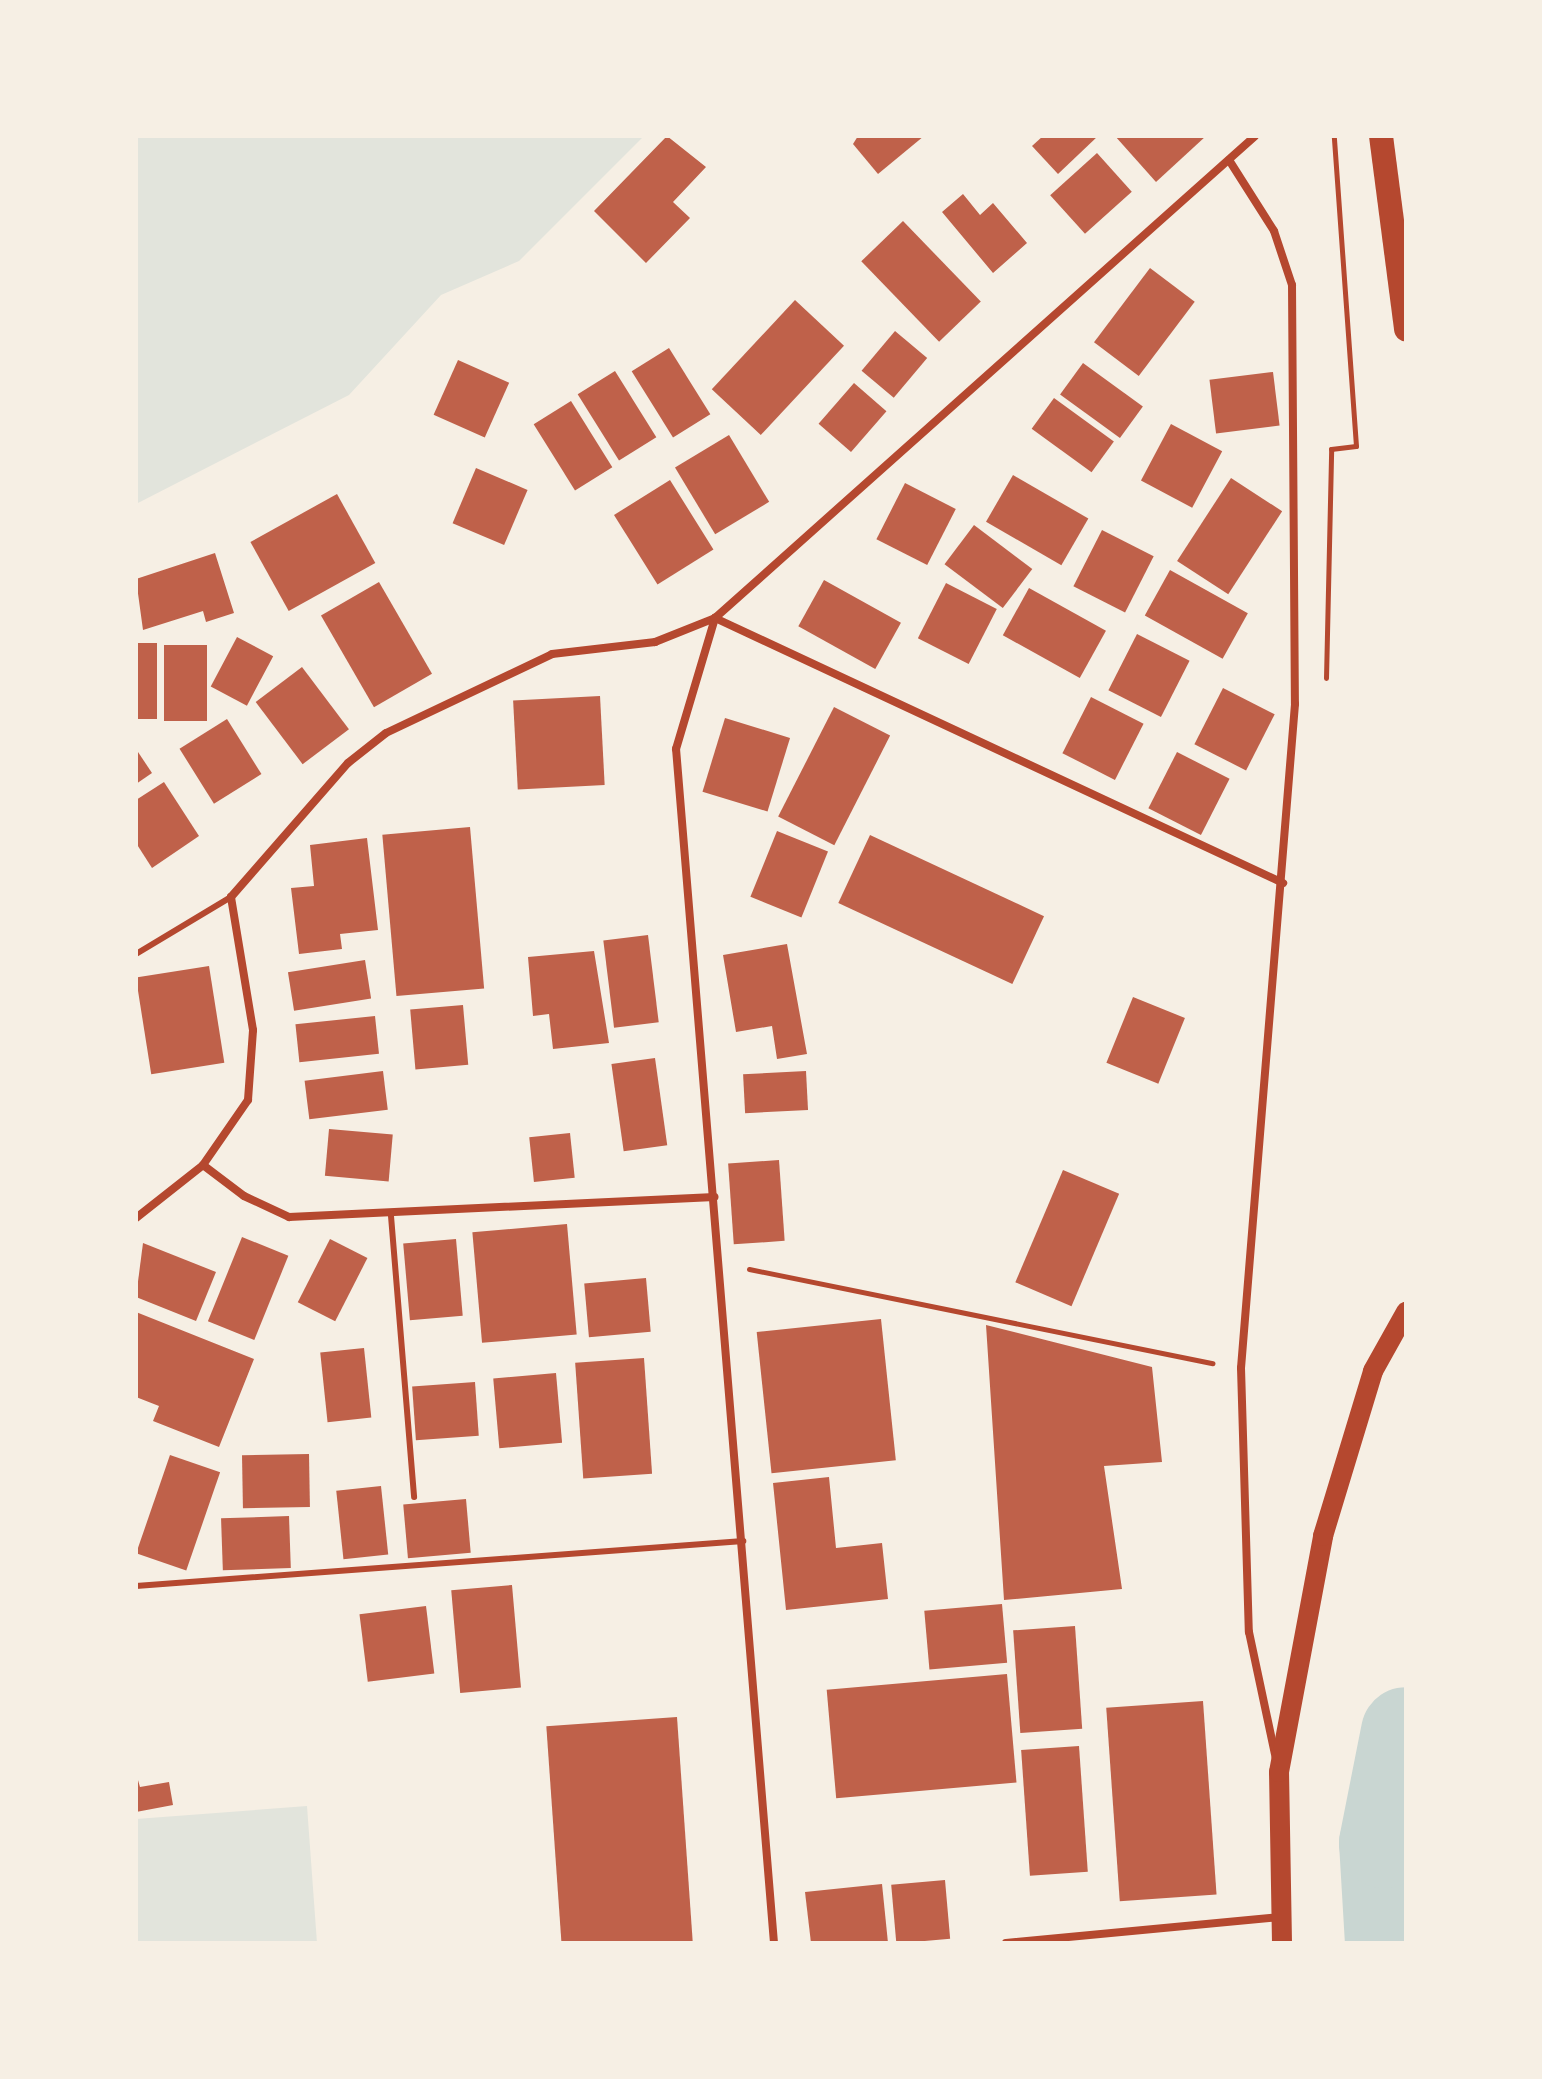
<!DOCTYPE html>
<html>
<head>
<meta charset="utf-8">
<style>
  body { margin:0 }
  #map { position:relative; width:1542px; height:2079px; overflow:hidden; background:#f6efe4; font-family:"IBM Plex Sans",sans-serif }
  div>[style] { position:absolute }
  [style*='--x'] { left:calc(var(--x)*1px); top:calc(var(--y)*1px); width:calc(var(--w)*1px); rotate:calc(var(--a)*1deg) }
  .green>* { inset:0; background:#e2e4dc }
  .river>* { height:90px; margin:-45px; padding:0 45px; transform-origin:45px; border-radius:45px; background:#c9d6d2 }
  .building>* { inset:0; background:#bf614a; transform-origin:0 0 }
  .path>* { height:5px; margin:-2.5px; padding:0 2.5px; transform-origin:2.5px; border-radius:2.5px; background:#b5482f }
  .service>* { height:6px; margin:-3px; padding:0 3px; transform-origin:3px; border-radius:3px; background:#b5482f }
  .minor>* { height:8px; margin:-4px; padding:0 4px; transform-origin:4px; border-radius:4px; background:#b5482f }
  .primary>* { height:20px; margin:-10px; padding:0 10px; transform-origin:10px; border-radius:10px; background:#b5482f }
  .motorway>* { height:24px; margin:-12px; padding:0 12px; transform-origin:12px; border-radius:12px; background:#b5482f }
  span { translate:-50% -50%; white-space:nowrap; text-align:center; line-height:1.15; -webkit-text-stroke:8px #f6efe4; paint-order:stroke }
  .frame { position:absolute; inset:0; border:138px solid #f6efe4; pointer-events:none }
</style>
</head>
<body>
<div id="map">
  <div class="green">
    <i style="clip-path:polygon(136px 136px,644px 136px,519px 261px,441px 295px,349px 395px,136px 504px)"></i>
    <i style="clip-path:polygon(307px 1806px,317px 1943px,136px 1943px,136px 1819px)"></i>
  </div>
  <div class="river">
    <i style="--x:1390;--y:1943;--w:100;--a:-93.4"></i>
    <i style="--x:1384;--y:1843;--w:113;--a:-78.8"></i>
  </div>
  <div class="building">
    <i style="clip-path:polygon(667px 136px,706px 167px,673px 202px,690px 218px,646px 263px,594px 211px)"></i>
    <i style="clip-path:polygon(858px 136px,924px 136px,878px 174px,853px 144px)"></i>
    <i style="clip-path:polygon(1043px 136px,1098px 136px,1058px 174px,1032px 146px)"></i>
    <i style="clip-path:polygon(1115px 136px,1206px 136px,1156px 182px)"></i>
    <i style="left:1097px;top:153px;width:52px;height:63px;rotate:48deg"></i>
    <i style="clip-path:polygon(963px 194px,980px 215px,993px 203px,1027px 243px,993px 273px,942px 212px)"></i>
    <i style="left:903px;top:221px;width:112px;height:58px;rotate:46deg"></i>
    <i style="left:1150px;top:268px;width:56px;height:93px;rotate:37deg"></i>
    <i style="left:795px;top:300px;width:67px;height:122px;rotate:43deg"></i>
    <i style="left:895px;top:331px;width:42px;height:52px;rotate:40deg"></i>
    <i style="left:669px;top:348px;width:78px;height:44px;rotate:58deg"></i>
    <i style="left:458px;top:360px;width:56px;height:60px;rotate:24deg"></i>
    <i style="left:1083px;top:363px;width:74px;height:39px;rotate:36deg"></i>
    <i style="left:615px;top:371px;width:78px;height:44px;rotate:58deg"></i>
    <i style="left:1273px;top:372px;width:54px;height:64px;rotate:83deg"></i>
    <i style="left:854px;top:383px;width:43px;height:54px;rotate:41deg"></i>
    <i style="left:1054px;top:398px;width:74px;height:38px;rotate:36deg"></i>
    <i style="left:571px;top:401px;width:78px;height:44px;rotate:58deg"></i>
    <i style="left:1171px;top:424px;width:58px;height:64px;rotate:28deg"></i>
    <i style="left:729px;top:435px;width:78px;height:63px;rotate:59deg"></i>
    <i style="left:476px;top:468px;width:56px;height:60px;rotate:23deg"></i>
    <i style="left:1013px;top:475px;width:87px;height:54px;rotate:30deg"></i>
    <i style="left:1231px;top:478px;width:61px;height:99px;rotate:33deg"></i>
    <i style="left:670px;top:480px;width:82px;height:66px;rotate:58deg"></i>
    <i style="left:905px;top:483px;width:57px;height:63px;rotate:27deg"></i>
    <i style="left:337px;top:494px;width:79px;height:99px;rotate:61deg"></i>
    <i style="left:974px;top:525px;width:73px;height:49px;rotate:37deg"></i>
    <i style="left:1102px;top:530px;width:58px;height:63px;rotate:27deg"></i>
    <i style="clip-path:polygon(215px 553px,234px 613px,206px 622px,203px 611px,143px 630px,136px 579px)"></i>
    <i style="left:1170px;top:570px;width:89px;height:52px;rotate:29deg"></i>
    <i style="left:824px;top:580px;width:88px;height:53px;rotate:29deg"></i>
    <i style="left:379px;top:582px;width:106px;height:67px;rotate:60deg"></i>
    <i style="left:946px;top:583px;width:57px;height:62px;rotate:27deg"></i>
    <i style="left:1029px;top:588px;width:88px;height:54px;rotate:29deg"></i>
    <i style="left:1137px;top:634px;width:59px;height:63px;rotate:27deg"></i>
    <i style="left:237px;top:637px;width:41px;height:56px;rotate:28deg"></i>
    <i style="left:136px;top:643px;width:21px;height:76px"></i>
    <i style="left:164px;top:645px;width:43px;height:76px"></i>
    <i style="left:302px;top:667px;width:78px;height:58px;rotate:53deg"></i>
    <i style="left:1223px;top:688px;width:58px;height:63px;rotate:27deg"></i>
    <i style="left:600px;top:696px;width:89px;height:87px;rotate:87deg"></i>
    <i style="left:1091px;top:697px;width:59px;height:63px;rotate:27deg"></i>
    <i style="left:834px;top:707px;width:63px;height:123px;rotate:27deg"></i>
    <i style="left:725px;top:718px;width:68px;height:77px;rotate:17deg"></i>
    <i style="left:227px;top:719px;width:65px;height:56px;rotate:58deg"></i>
    <i style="clip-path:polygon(136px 749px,152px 773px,136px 784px)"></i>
    <i style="left:1177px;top:752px;width:59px;height:63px;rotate:27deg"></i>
    <i style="clip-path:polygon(164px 782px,199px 836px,152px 868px,136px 843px,136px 800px)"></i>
    <i style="left:470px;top:827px;width:162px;height:88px;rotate:85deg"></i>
    <i style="left:777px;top:831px;width:55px;height:71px;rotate:22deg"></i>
    <i style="left:870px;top:835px;width:192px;height:75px;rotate:25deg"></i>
    <i style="clip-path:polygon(367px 838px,378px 930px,340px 934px,342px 949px,299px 954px,291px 888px,314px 886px,310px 845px)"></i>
    <i style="left:648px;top:935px;width:88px;height:45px;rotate:83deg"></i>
    <i style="clip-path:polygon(787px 944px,807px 1054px,777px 1059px,772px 1026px,736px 1032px,723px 955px)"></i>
    <i style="clip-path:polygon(594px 951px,609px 1043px,553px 1049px,549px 1014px,533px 1016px,528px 957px)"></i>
    <i style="left:365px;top:960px;width:39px;height:78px;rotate:81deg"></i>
    <i style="left:209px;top:966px;width:98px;height:74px;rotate:81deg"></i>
    <i style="left:1133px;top:997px;width:56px;height:71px;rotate:22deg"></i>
    <i style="left:463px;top:1005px;width:60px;height:53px;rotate:85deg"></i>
    <i style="left:375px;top:1016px;width:38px;height:80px;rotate:84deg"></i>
    <i style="left:655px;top:1058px;width:88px;height:44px;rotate:82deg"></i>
    <i style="left:383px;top:1071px;width:39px;height:79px;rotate:83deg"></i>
    <i style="left:806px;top:1071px;width:39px;height:63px;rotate:87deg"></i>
    <i style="left:329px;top:1129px;width:64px;height:47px;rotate:5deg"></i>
    <i style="left:570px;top:1133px;width:45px;height:41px;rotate:84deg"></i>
    <i style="left:779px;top:1160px;width:81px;height:51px;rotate:86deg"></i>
    <i style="left:1063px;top:1170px;width:61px;height:122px;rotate:23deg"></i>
    <i style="left:567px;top:1224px;width:111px;height:95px;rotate:85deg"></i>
    <i style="left:242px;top:1237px;width:50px;height:91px;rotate:22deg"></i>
    <i style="left:330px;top:1239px;width:42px;height:71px;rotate:27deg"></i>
    <i style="left:456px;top:1239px;width:77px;height:53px;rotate:85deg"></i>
    <i style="clip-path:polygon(143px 1243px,216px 1272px,196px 1321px,136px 1297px)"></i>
    <i style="left:646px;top:1278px;width:54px;height:62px;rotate:85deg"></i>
    <i style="clip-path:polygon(136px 1312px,254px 1359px,219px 1447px,153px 1421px,159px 1406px,136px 1397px)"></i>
    <i style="left:881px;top:1319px;width:142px;height:125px;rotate:84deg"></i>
    <i style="clip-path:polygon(986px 1325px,1152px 1367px,1162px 1462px,1104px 1466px,1122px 1589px,1004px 1600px)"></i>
    <i style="left:364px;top:1348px;width:70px;height:44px;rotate:84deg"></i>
    <i style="left:644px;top:1358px;width:116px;height:69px;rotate:86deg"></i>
    <i style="left:556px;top:1373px;width:70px;height:63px;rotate:85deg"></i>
    <i style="left:475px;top:1382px;width:54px;height:63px;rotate:86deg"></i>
    <i style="left:309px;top:1454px;width:53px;height:67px;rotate:89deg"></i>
    <i style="left:170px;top:1455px;width:53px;height:104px;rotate:19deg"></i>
    <i style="clip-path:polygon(829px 1477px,836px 1548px,882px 1543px,888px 1599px,786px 1610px,773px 1483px)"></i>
    <i style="left:381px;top:1486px;width:69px;height:45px;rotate:84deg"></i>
    <i style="left:466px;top:1499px;width:54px;height:63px;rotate:85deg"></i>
    <i style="left:289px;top:1516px;width:52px;height:68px;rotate:88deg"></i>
    <i style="left:512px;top:1585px;width:103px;height:61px;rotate:85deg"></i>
    <i style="left:1002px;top:1604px;width:59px;height:78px;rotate:85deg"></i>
    <i style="left:426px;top:1606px;width:68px;height:67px;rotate:83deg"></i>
    <i style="left:1075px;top:1626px;width:103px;height:62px;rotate:86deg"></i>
    <i style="left:1007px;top:1674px;width:109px;height:181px;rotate:85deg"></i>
    <i style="left:1203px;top:1701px;width:194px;height:97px;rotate:86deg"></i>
    <i style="left:677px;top:1717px;width:226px;height:131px;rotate:86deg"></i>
    <i style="left:1079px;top:1746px;width:126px;height:58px;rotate:86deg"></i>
    <i style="clip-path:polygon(136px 1773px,140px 1787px,169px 1782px,173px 1805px,136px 1812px)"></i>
    <i style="left:945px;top:1880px;width:59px;height:54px;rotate:85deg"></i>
    <i style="clip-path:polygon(882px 1884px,888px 1943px,811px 1943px,805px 1892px)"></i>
  </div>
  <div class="path">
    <i style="--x:1326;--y:678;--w:229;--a:-88.7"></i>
    <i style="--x:1331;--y:449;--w:25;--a:-7"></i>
    <i style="--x:1356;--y:446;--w:311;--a:-94.1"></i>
    <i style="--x:749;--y:1269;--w:473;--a:11.5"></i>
  </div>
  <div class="service">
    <i style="--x:136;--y:954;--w:111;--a:-31"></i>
    <i style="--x:391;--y:1216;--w:282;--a:85.3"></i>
    <i style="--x:136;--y:1586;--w:609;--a:-4.24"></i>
  </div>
  <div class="minor">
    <i style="--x:1229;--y:160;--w:84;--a:57.6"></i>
    <i style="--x:1274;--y:231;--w:57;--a:71.6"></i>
    <i style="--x:1292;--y:285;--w:419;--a:89.6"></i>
    <i style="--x:1295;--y:704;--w:666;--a:94.65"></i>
    <i style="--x:1241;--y:1368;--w:264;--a:88.3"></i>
    <i style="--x:1249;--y:1632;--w:130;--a:78"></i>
    <i style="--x:203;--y:1165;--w:51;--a:37.1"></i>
    <i style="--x:244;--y:1196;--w:50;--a:25"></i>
    <i style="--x:289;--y:1217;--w:426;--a:-2.7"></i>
    <i style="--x:136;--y:1218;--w:85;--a:-38.3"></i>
    <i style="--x:203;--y:1165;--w:79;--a:-55.3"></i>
    <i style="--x:248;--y:1100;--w:70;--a:-85.9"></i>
    <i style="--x:253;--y:1030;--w:135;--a:-99.4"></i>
    <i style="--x:231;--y:897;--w:178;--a:-48.9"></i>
    <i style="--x:348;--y:763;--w:48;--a:-38.3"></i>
    <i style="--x:386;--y:733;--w:184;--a:-25.4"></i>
    <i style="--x:552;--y:654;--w:104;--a:-6.6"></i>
    <i style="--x:655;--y:642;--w:65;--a:-21.8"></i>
    <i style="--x:715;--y:618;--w:627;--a:25.01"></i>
    <i style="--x:774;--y:1943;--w:1198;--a:-94.69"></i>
    <i style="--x:676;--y:749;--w:137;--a:-73.4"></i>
    <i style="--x:715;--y:618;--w:724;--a:-41.75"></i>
    <i style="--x:1006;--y:1943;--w:275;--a:-5.4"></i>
  </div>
  <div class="primary">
    <i style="--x:1282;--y:1943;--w:171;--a:-91"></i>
    <i style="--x:1279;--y:1772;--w:240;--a:-79.4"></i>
    <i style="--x:1323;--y:1536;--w:172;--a:-73.1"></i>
    <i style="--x:1373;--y:1371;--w:68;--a:-60.8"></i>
  </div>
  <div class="motorway">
    <i style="--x:1381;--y:136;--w:195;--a:82.6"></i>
  </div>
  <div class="frame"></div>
</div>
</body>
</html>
